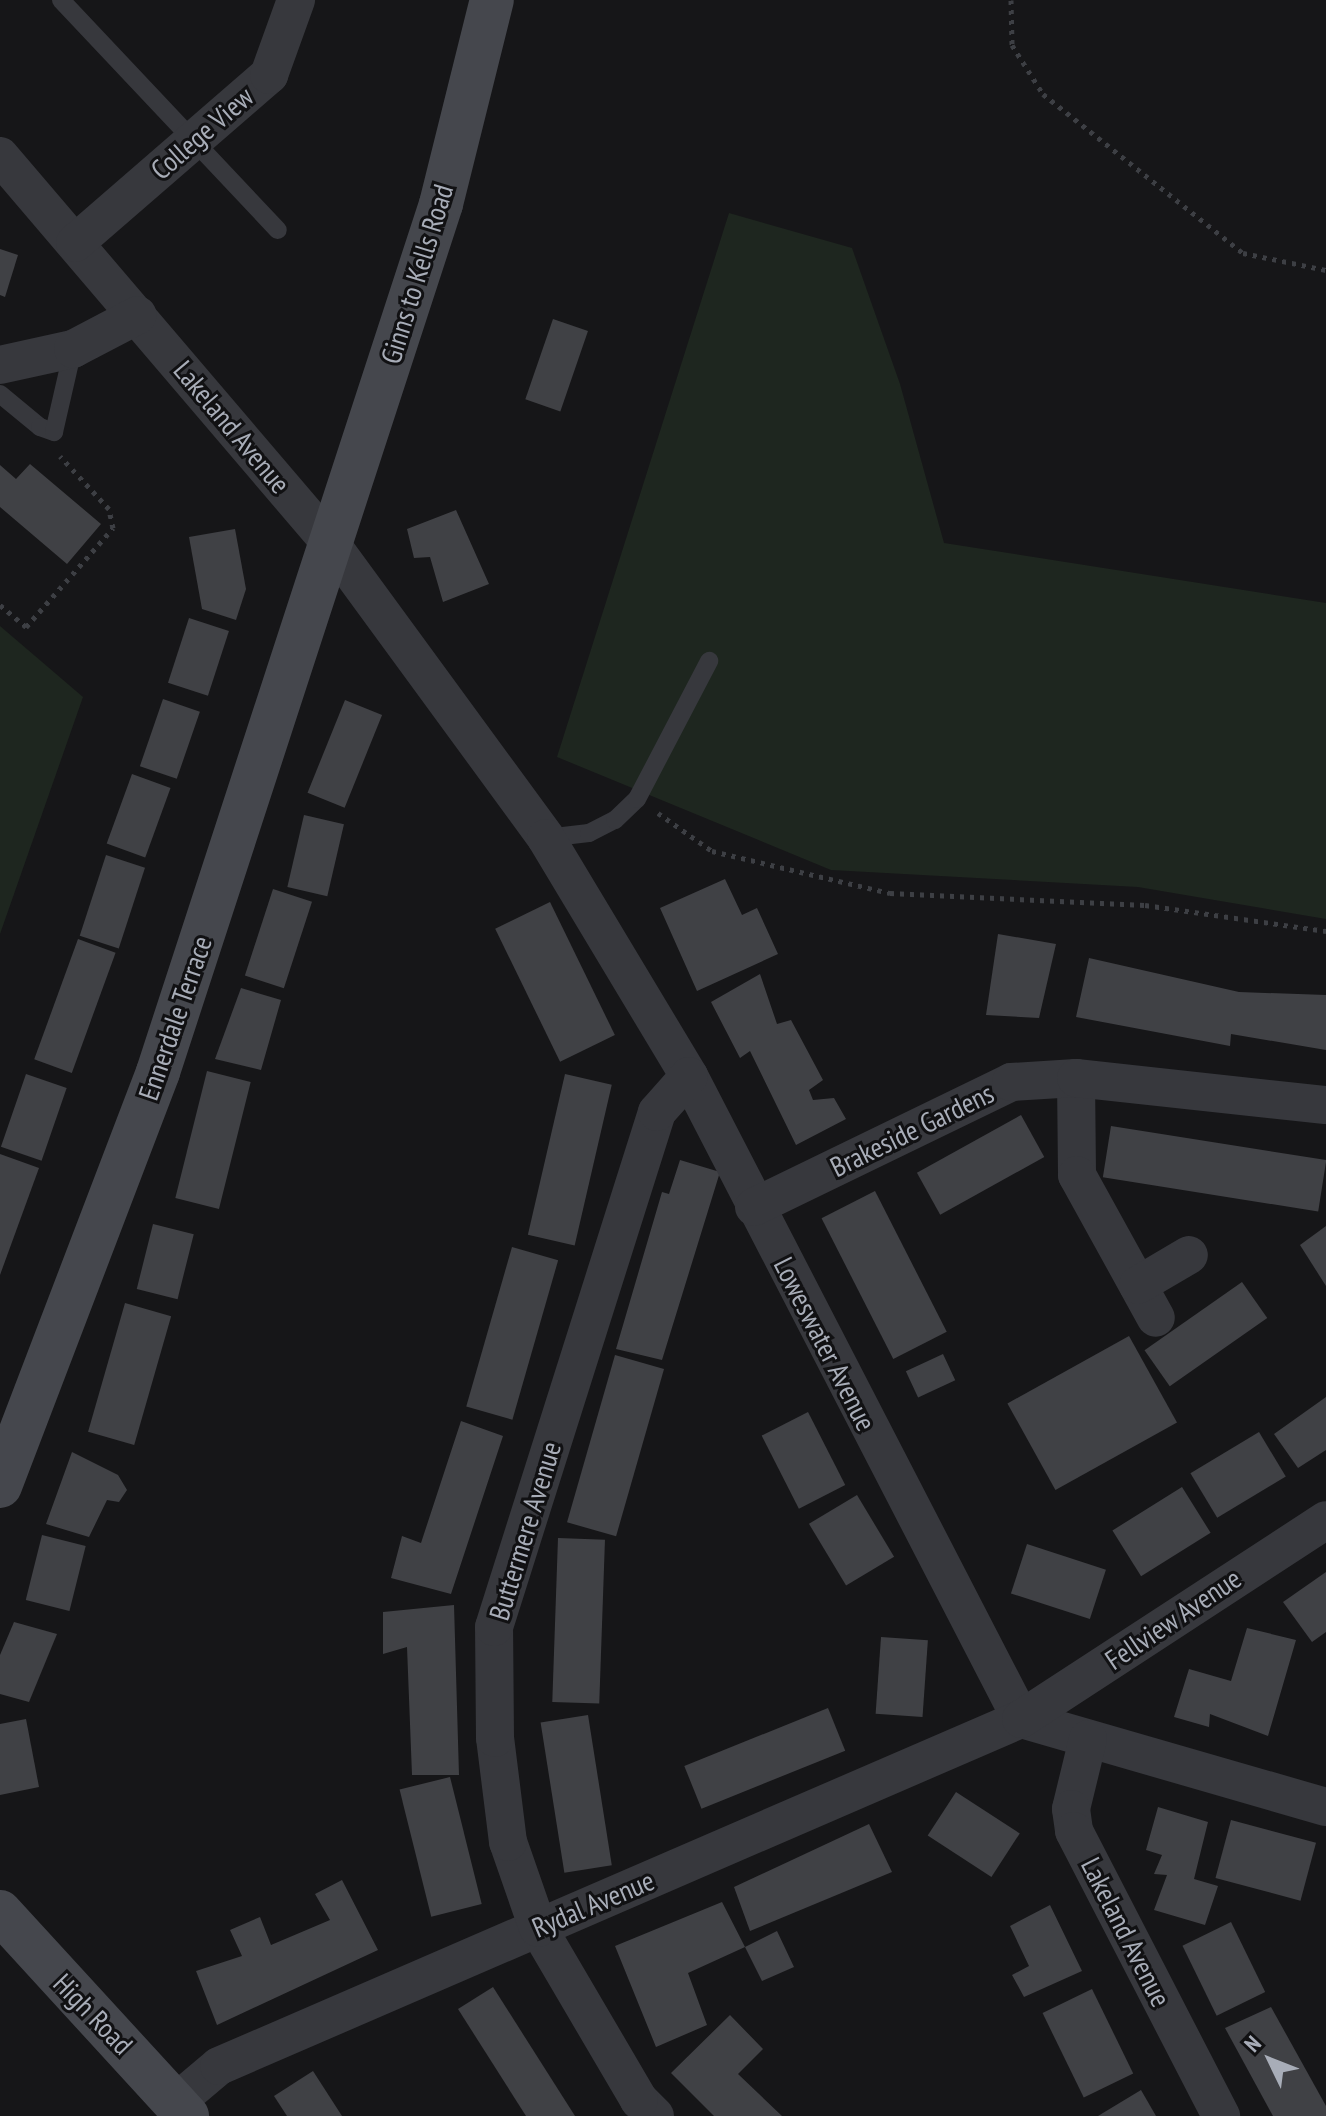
<!DOCTYPE html>
<html>
<head>
<meta charset="utf-8">
<style>
  body { margin:0 }
  #map { position:relative; width:1326px; height:2116px; overflow:hidden; background:#161618; font-family:"PT Sans Narrow",sans-serif }
  div>[style] { position:absolute }
  [style*='--x'] { left:calc(var(--x)*1px); top:calc(var(--y)*1px); width:calc(var(--w)*1px); rotate:calc(var(--a)*1deg) }
  .green>* { inset:0; background:#1e261f }
  .building>* { inset:0; background:#404145; transform-origin:0 0 }
  .path>* { height:5px; margin-top:-2.5px; transform-origin:0; background:repeating-linear-gradient(90deg,#3d3f44 0 4px,transparent 0 10px) }
  .lane>* { height:18px; margin:-9px; padding:0 9px; transform-origin:9px; border-radius:9px; background:#37383d }
  .street>* { height:38px; margin:-19px; padding:0 19px; transform-origin:19px; border-radius:19px; background:#37383d }
  .secondary>* { height:44px; margin:-22px; padding:0 22px; transform-origin:22px; border-radius:22px; background:#45474d }
  span { translate:-50% -50%; white-space:nowrap; text-align:center; line-height:1.15; -webkit-text-stroke:6px #111113; paint-order:stroke }
  .street-label { font-size:28px; color:#a8adb8 }
  .north { position:absolute; left:1230px; top:2020px; width:80px; height:80px; -webkit-text-stroke:6px #111113; paint-order:stroke; rotate:313deg; font-size:22px; font-weight:700; line-height:32px; text-align:center; color:#a8adb8 }
  .north::after { content:''; display:block; margin:auto; width:28px; height:36px; background:#a8adb8; clip-path:polygon(50% 0,100% 100%,50% 72%,0 100%) }
</style>
</head>
<body>
<div id="map">
  <div class="green">
    <i style="clip-path:polygon(729px 213px,852px 248px,900px 384px,944px 543px,1326px 603px,1326px 919px,1138px 887px,831px 870px,557px 757px)"></i>
    <i style="clip-path:polygon(0 626px,83px 697px,0 934px)"></i>
  </div>
  <div class="building">
    <i style="clip-path:polygon(0 249px,18px 255px,5px 297px,0 295px)"></i>
    <i style="left:553px;top:319px;width:37px;height:85px;rotate:19deg"></i>
    <i style="clip-path:polygon(30px 464px,101px 524px,67px 564px,0 507px,0 465px,16px 479px)"></i>
    <i style="clip-path:polygon(456px 510px,489px 584px,443px 602px,430px 557px,414px 558px,407px 529px)"></i>
    <i style="clip-path:polygon(235px 529px,246px 589px,236px 620px,202px 609px,189px 537px)"></i>
    <i style="left:189px;top:618px;width:42px;height:68px;rotate:18deg"></i>
    <i style="left:163px;top:699px;width:39px;height:71px;rotate:19deg"></i>
    <i style="left:345px;top:700px;width:40px;height:100px;rotate:22deg"></i>
    <i style="left:132px;top:774px;width:41px;height:74px;rotate:20deg"></i>
    <i style="left:304px;top:815px;width:41px;height:74px;rotate:13deg"></i>
    <i style="left:106px;top:855px;width:41px;height:85px;rotate:18deg"></i>
    <i style="clip-path:polygon(725px 879px,742px 915px,757px 908px,778px 954px,697px 991px,660px 908px)"></i>
    <i style="left:273px;top:889px;width:41px;height:91px;rotate:18deg"></i>
    <i style="left:550px;top:902px;width:148px;height:61px;rotate:64deg"></i>
    <i style="clip-path:polygon(998px 934px,1056px 944px,1039px 1018px,986px 1015px)"></i>
    <i style="left:78px;top:939px;width:40px;height:128px;rotate:20deg"></i>
    <i style="clip-path:polygon(1089px 958px,1239px 992px,1326px 995px,1326px 1050px,1231px 1034px,1230px 1046px,1076px 1017px)"></i>
    <i style="clip-path:polygon(760px 974px,777px 1024px,791px 1020px,823px 1080px,809px 1090px,813px 1100px,834px 1098px,846px 1119px,796px 1145px,750px 1051px,740px 1058px,711px 1002px)"></i>
    <i style="clip-path:polygon(241px 988px,281px 1000px,261px 1070px,215px 1059px)"></i>
    <i style="left:207px;top:1071px;width:45px;height:131px;rotate:14deg"></i>
    <i style="left:26px;top:1074px;width:43px;height:77px;rotate:19deg"></i>
    <i style="left:565px;top:1074px;width:48px;height:165px;rotate:13deg"></i>
    <i style="left:1021px;top:1115px;width:48px;height:119px;rotate:61deg"></i>
    <i style="left:1111px;top:1126px;width:218px;height:52px;rotate:9deg"></i>
    <i style="clip-path:polygon(0 1154px,39px 1168px,0 1275px)"></i>
    <i style="clip-path:polygon(680px 1160px,720px 1172px,662px 1360px,616px 1349px,662px 1192px,669px 1194px)"></i>
    <i style="left:875px;top:1191px;width:158px;height:60px;rotate:63deg"></i>
    <i style="left:153px;top:1224px;width:42px;height:67px;rotate:14deg"></i>
    <i style="clip-path:polygon(1326px 1226px,1326px 1286px,1300px 1245px)"></i>
    <i style="left:512px;top:1247px;width:48px;height:166px;rotate:16deg"></i>
    <i style="left:1242px;top:1282px;width:44px;height:119px;rotate:55deg"></i>
    <i style="left:125px;top:1303px;width:48px;height:134px;rotate:16deg"></i>
    <i style="left:1129px;top:1336px;width:99px;height:139px;rotate:61deg"></i>
    <i style="left:943px;top:1354px;width:29px;height:41px;rotate:65deg"></i>
    <i style="left:615px;top:1355px;width:51px;height:174px;rotate:16deg"></i>
    <i style="clip-path:polygon(1326px 1397px,1326px 1450px,1298px 1468px,1274px 1434px)"></i>
    <i style="left:808px;top:1412px;width:82px;height:52px;rotate:63deg"></i>
    <i style="clip-path:polygon(461px 1421px,503px 1436px,451px 1594px,391px 1578px,402px 1536px,421px 1543px)"></i>
    <i style="left:1259px;top:1432px;width:52px;height:80px;rotate:59deg"></i>
    <i style="clip-path:polygon(72px 1452px,118px 1475px,127px 1490px,119px 1502px,107px 1500px,89px 1537px,46px 1524px)"></i>
    <i style="left:1182px;top:1487px;width:54px;height:82px;rotate:58deg"></i>
    <i style="left:857px;top:1495px;width:72px;height:56px;rotate:59deg"></i>
    <i style="left:42px;top:1535px;width:45px;height:67px;rotate:14deg"></i>
    <i style="left:558px;top:1538px;width:47px;height:164px;rotate:2deg"></i>
    <i style="left:1027px;top:1544px;width:83px;height:52px;rotate:18deg"></i>
    <i style="clip-path:polygon(1326px 1572px,1326px 1632px,1312px 1642px,1283px 1602px)"></i>
    <i style="clip-path:polygon(454px 1605px,459px 1775px,412px 1775px,407px 1647px,383px 1654px,383px 1612px)"></i>
    <i style="clip-path:polygon(14px 1622px,57px 1634px,29px 1702px,0 1694px,0 1655px)"></i>
    <i style="clip-path:polygon(1247px 1628px,1296px 1640px,1268px 1736px,1210px 1714px,1209px 1727px,1174px 1717px,1189px 1669px,1231px 1681px)"></i>
    <i style="left:881px;top:1637px;width:47px;height:77px;rotate:4deg"></i>
    <i style="left:828px;top:1708px;width:46px;height:155px;rotate:68deg"></i>
    <i style="left:588px;top:1715px;width:152px;height:48px;rotate:81deg"></i>
    <i style="clip-path:polygon(26px 1719px,39px 1787px,0 1795px,0 1724px)"></i>
    <i style="left:450px;top:1777px;width:131px;height:52px;rotate:76deg"></i>
    <i style="left:956px;top:1792px;width:76px;height:52px;rotate:33deg"></i>
    <i style="clip-path:polygon(1158px 1807px,1208px 1822px,1194px 1879px,1218px 1886px,1205px 1925px,1154px 1910px,1167px 1875px,1154px 1874px,1162px 1855px,1146px 1850px)"></i>
    <i style="left:1231px;top:1820px;width:88px;height:60px;rotate:15deg"></i>
    <i style="clip-path:polygon(869px 1824px,892px 1872px,750px 1931px,734px 1887px)"></i>
    <i style="clip-path:polygon(342px 1880px,378px 1950px,217px 2025px,196px 1971px,242px 1956px,230px 1930px,260px 1917px,271px 1945px,330px 1920px,315px 1894px)"></i>
    <i style="clip-path:polygon(722px 1902px,745px 1947px,777px 1931px,794px 1967px,762px 1981px,745px 1947px,688px 1973px,707px 2025px,656px 2047px,615px 1946px)"></i>
    <i style="clip-path:polygon(1050px 1905px,1082px 1971px,1024px 1997px,1012px 1975px,1029px 1966px,1010px 1926px)"></i>
    <i style="left:1231px;top:1922px;width:78px;height:54px;rotate:64deg"></i>
    <i style="clip-path:polygon(493px 1987px,575px 2116px,526px 2116px,458px 2009px)"></i>
    <i style="left:1092px;top:1989px;width:94px;height:55px;rotate:64deg"></i>
    <i style="clip-path:polygon(1271px 2007px,1326px 2106px,1326px 2116px,1273px 2116px,1225px 2028px)"></i>
    <i style="clip-path:polygon(730px 2015px,763px 2049px,738px 2074px,782px 2116px,714px 2116px,671px 2073px)"></i>
    <i style="clip-path:polygon(313px 2071px,342px 2116px,287px 2116px,274px 2096px)"></i>
    <i style="clip-path:polygon(1141px 2090px,1156px 2116px,1098px 2116px)"></i>
  </div>
  <div class="path">
    <i style="--x:1011;--y:0;--w:45;--a:88.7"></i>
    <i style="--x:1012;--y:45;--w:58;--a:57.7"></i>
    <i style="--x:1043;--y:94;--w:256;--a:38.5"></i>
    <i style="--x:1243;--y:253;--w:85;--a:11.6"></i>
    <i style="--x:0;--y:605;--w:34;--a:40"></i>
    <i style="--x:26;--y:627;--w:132;--a:-48.7"></i>
    <i style="--x:113;--y:528;--w:19;--a:-102"></i>
    <i style="--x:109;--y:509;--w:72;--a:-132.8"></i>
    <i style="--x:658;--y:813;--w:66;--a:35.1"></i>
    <i style="--x:712;--y:851;--w:183;--a:13.3"></i>
    <i style="--x:890;--y:893;--w:255;--a:2.7"></i>
    <i style="--x:1145;--y:905;--w:183;--a:8.2"></i>
  </div>
  <div class="lane">
    <i style="--x:61;--y:0;--w:316;--a:46.7"></i>
    <i style="--x:0;--y:394;--w:52;--a:39.5"></i>
    <i style="--x:40;--y:427;--w:15;--a:20"></i>
    <i style="--x:54;--y:432;--w:85;--a:-77.1"></i>
    <i style="--x:546;--y:838;--w:43;--a:-6.6"></i>
    <i style="--x:589;--y:833;--w:29;--a:-27"></i>
    <i style="--x:615;--y:820;--w:30;--a:-44"></i>
    <i style="--x:637;--y:799;--w:156;--a:-62.4"></i>
  </div>
  <div class="street">
    <i style="--x:0;--y:156;--w:510;--a:49.53"></i>
    <i style="--x:331;--y:544;--w:364;--a:53.8"></i>
    <i style="--x:546;--y:838;--w:278;--a:59"></i>
    <i style="--x:689;--y:1076;--w:724;--a:62.69"></i>
    <i style="--x:1021;--y:1719;--w:317;--a:16.1"></i>
    <i style="--x:75;--y:243;--w:257;--a:-40.9"></i>
    <i style="--x:269;--y:75;--w:80;--a:-70.2"></i>
    <i style="--x:0;--y:365;--w:75;--a:-12.4"></i>
    <i style="--x:73;--y:349;--w:73;--a:-27.6"></i>
    <i style="--x:1076;--y:1078;--w:97;--a:89.4"></i>
    <i style="--x:1077;--y:1175;--w:163;--a:61.1"></i>
    <i style="--x:754;--y:1207;--w:286;--a:-25.9"></i>
    <i style="--x:1011;--y:1082;--w:65;--a:-3.5"></i>
    <i style="--x:1076;--y:1078;--w:251;--a:6.2"></i>
    <i style="--x:1138;--y:1285;--w:59;--a:-30.5"></i>
    <i style="--x:1088;--y:1739;--w:72;--a:103.7"></i>
    <i style="--x:1071;--y:1809;--w:22;--a:82"></i>
    <i style="--x:1074;--y:1831;--w:321;--a:62.7"></i>
    <i style="--x:175;--y:2103;--w:57;--a:-40.1"></i>
    <i style="--x:219;--y:2066;--w:874;--a:-23.4"></i>
    <i style="--x:1021;--y:1719;--w:364;--a:-33.1"></i>
    <i style="--x:655;--y:2116;--w:23;--a:-135"></i>
    <i style="--x:639;--y:2100;--w:199;--a:-120.4"></i>
    <i style="--x:538;--y:1928;--w:91;--a:-109.2"></i>
    <i style="--x:508;--y:1842;--w:105;--a:-97.1"></i>
    <i style="--x:495;--y:1738;--w:111;--a:-90.5"></i>
    <i style="--x:494;--y:1627;--w:540;--a:-72.44"></i>
    <i style="--x:657;--y:1112;--w:48;--a:-48.4"></i>
  </div>
  <div class="secondary">
    <i style="--x:0;--y:1486;--w:443;--a:-69.1"></i>
    <i style="--x:158;--y:1072;--w:913;--a:-71.94"></i>
    <i style="--x:441;--y:204;--w:210;--a:-76"></i>
    <i style="--x:0;--y:1912;--w:277;--a:47.5"></i>
  </div>
  <div class="street-label">
    <span style="left:202px;top:133px;rotate:-41deg">College View</span>
    <span style="left:417px;top:274px;rotate:-73deg">Ginns to Kells Road</span>
    <span style="left:232px;top:427px;rotate:50deg">Lakeland Avenue</span>
    <span style="left:175px;top:1018px;rotate:-71deg">Ennerdale Terrace</span>
    <span style="left:912px;top:1130px;rotate:-26deg">Brakeside Gardens</span>
    <span style="left:825px;top:1344px;rotate:63deg">Loweswater Avenue</span>
    <span style="left:525px;top:1531px;rotate:-73deg">Buttermere Avenue</span>
    <span style="left:1173px;top:1619px;rotate:-34deg">Fellview Avenue</span>
    <span style="left:593px;top:1904px;rotate:-23deg">Rydal Avenue</span>
    <span style="left:1126px;top:1932px;rotate:63deg">Lakeland Avenue</span>
    <span style="left:93px;top:2014px;rotate:46deg">High Road</span>
  </div>
  <div class="north">N</div>
</div>
</body>
</html>
